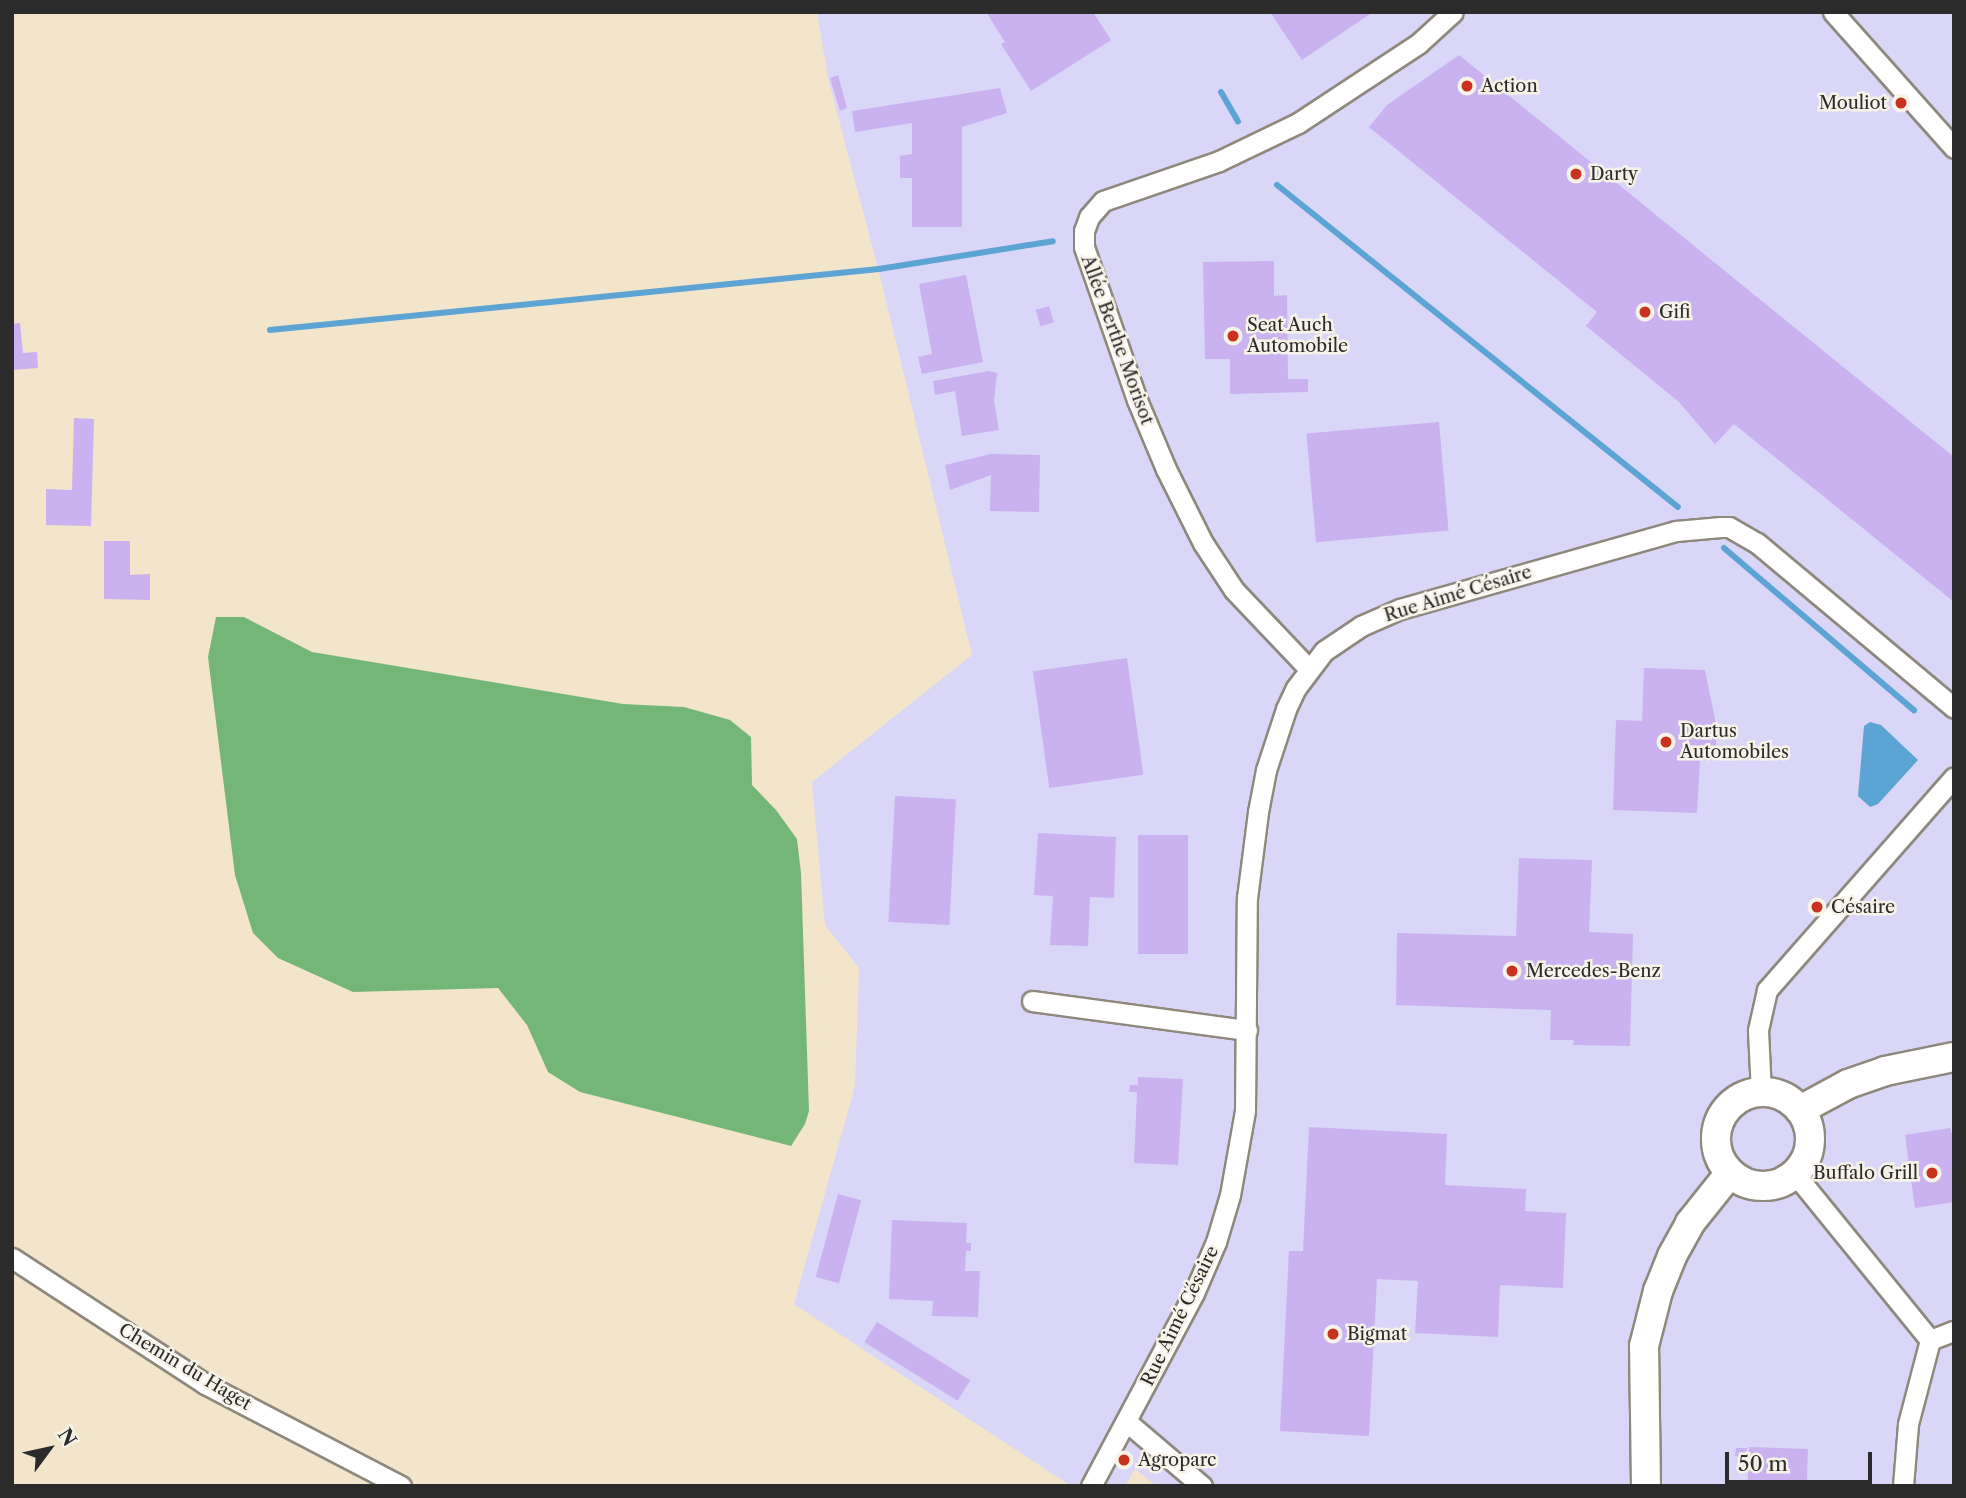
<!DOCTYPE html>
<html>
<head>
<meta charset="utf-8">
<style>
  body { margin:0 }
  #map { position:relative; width:1966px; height:1498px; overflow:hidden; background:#f3e4cc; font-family:"Libre Caslon Text",serif }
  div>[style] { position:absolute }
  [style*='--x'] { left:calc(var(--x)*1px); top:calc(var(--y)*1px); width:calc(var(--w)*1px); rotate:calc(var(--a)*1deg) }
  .built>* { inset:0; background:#dad6f7 }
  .forest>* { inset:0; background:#74b678 }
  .water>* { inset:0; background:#5ca4d3 }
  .stream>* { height:6px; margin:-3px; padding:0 3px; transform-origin:3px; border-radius:3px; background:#5ca4d3 }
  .building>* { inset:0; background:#c9b2ef; transform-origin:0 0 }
  .roads { filter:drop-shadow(2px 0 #8f887c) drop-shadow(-2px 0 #8f887c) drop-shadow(0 2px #8f887c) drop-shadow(0 -2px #8f887c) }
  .street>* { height:19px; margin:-9.5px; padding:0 9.5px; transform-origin:9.5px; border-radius:9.5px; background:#fff }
  .secondary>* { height:28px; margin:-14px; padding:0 14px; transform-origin:14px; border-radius:14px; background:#fff }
  .secondary>.ring { margin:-14px; padding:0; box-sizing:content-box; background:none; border:28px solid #fff; border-radius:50% }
  .dots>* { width:19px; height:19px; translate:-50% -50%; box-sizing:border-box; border:4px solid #f7f3e8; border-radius:50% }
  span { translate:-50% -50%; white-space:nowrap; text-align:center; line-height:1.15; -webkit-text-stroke:5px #f7f3e8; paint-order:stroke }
  .poi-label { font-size:18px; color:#2b2b2b }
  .left { translate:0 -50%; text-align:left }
  .right { translate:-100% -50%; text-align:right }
  .street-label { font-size:18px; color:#2b2b2b }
  .frame { position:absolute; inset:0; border:14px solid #2b2b2b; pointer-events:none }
  .north { position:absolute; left:14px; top:1414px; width:70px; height:70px; -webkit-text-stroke:5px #f7f3e8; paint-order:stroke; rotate:57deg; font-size:19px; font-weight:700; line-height:28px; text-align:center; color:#2b2b2b }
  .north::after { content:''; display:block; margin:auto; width:24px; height:32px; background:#2b2b2b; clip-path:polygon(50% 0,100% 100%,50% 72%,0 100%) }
  .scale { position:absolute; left:1725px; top:1452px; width:147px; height:32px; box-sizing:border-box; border:4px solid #2b2b2b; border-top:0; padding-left:9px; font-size:21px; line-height:24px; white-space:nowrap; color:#2b2b2b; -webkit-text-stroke:5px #f7f3e8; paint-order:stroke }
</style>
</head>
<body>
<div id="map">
  <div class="built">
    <i style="clip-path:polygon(817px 12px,1954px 12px,1954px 1486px,1157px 1486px,1135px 1469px,1125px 1486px,1071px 1486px,794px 1304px,855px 1086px,859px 968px,825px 925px,812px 782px,972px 655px,881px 280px,828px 78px)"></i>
  </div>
  <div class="forest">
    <i style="clip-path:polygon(216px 617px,244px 617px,312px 652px,623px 704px,684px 707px,730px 720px,751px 737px,752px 785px,776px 810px,797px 839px,801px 873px,809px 1111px,805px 1124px,791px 1146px,580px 1092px,548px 1072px,527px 1025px,498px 988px,353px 992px,278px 958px,253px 933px,235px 875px,208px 657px)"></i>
  </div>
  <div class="water">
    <i style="clip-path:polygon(1870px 722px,1881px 725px,1918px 760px,1878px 804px,1870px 807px,1858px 796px,1864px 726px)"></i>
  </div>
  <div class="stream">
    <i style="--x:1221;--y:92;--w:34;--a:60"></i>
    <i style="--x:1277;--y:185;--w:514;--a:38.76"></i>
    <i style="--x:270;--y:330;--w:612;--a:-5.72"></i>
    <i style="--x:879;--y:269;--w:176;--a:-9.1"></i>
    <i style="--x:1724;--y:548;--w:250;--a:40.5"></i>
  </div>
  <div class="building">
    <i style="clip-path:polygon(986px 12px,1093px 12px,1111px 40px,1031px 91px,1001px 44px,1005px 42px)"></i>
    <i style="clip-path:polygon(1270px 12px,1373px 12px,1302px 60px)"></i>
    <i style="clip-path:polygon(1459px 55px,1954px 457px,1954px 602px,1734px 424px,1715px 444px,1679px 402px,1586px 326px,1597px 312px,1369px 127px,1387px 105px)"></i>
    <i style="clip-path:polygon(838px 75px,847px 108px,840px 111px,830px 78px)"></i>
    <i style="clip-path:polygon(1000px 88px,1007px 113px,962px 127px,962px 227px,912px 227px,912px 178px,900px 178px,900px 156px,912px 154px,912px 123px,855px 132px,852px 111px)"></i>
    <i style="clip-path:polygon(1274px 261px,1274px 296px,1287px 295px,1288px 379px,1308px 379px,1308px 392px,1230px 394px,1230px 359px,1205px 359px,1203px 262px)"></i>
    <i style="clip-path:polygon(966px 275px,983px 362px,922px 374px,918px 357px,932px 354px,919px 284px)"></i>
    <i style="left:1049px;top:306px;width:17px;height:14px;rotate:73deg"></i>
    <i style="clip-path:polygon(20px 323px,23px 353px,37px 352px,38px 368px,12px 370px,12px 324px)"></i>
    <i style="clip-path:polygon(989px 371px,997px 373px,994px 401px,999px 430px,962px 436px,955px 391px,935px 395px,933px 381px)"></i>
    <i style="clip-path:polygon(74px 418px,94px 419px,91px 526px,46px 525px,46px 489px,72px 490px)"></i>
    <i style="left:1439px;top:422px;width:109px;height:133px;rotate:85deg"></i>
    <i style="clip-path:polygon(991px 454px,1040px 455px,1039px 512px,990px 511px,991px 475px,950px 490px,945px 465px)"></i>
    <i style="clip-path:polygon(104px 541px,130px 541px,130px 575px,150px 574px,150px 600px,104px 599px)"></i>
    <i style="left:1127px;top:658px;width:118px;height:95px;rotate:82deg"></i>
    <i style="clip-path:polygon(1644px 668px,1705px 670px,1715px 719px,1717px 759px,1700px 760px,1697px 813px,1613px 810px,1616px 720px,1642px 721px)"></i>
    <i style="left:895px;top:796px;width:61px;height:126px;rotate:3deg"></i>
    <i style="clip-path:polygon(1038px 833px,1116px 837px,1114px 898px,1090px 897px,1088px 946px,1050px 945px,1053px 896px,1034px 895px)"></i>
    <i style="left:1138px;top:835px;width:50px;height:119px"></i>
    <i style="clip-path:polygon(1519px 858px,1592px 860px,1589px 932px,1633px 934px,1630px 1046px,1573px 1045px,1574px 1040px,1550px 1040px,1551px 1010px,1396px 1005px,1397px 933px,1516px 936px)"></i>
    <i style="clip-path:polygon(1138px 1077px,1183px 1079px,1178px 1165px,1134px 1163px,1137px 1092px,1129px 1092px,1130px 1085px,1138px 1085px)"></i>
    <i style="clip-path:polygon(1309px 1127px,1447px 1134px,1445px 1185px,1526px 1189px,1525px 1211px,1566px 1213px,1563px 1288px,1500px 1285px,1498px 1337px,1415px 1333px,1418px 1281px,1377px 1279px,1369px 1436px,1280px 1431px,1289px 1251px,1303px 1251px)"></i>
    <i style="clip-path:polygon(1950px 1128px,1954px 1140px,1954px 1202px,1915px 1208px,1905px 1135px)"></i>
    <i style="left:838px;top:1194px;width:24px;height:86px;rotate:15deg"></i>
    <i style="clip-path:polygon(892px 1220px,967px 1223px,966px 1243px,971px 1243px,971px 1251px,966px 1251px,965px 1271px,980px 1271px,978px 1317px,932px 1316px,933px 1301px,889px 1299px)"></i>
    <i style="left:877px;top:1322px;width:110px;height:24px;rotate:32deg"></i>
    <i style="left:1749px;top:1447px;width:59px;height:39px;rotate:2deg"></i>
    <i style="clip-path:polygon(1736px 1448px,1747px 1448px,1747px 1457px,1735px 1456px)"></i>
  </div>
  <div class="roads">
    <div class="street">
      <i style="--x:1833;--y:12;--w:182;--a:48.3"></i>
      <i style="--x:1309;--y:669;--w:109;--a:-133.5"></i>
      <i style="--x:1234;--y:590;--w:56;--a:-123.4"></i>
      <i style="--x:1203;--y:543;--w:83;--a:-116.6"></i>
      <i style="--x:1166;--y:469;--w:75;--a:-112.8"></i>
      <i style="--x:1137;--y:400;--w:162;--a:-109.1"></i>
      <i style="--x:1084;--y:247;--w:16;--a:-90"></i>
      <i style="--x:1084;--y:231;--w:15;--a:-70"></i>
      <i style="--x:1089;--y:217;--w:21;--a:-49"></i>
      <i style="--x:1103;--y:201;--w:123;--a:-19"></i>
      <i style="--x:1219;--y:161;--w:88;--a:-25.7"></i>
      <i style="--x:1298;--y:123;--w:144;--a:-33.4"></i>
      <i style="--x:1418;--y:44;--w:47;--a:-42.4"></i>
      <i style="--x:1032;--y:1001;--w:217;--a:7.7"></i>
      <i style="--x:1761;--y:1092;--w:62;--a:-92.8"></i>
      <i style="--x:1758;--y:1030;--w:41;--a:-77.3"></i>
      <i style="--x:1767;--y:990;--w:283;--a:-48.7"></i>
      <i style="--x:1795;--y:1174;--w:214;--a:50.9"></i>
      <i style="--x:1930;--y:1340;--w:87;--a:104.7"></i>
      <i style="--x:1908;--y:1424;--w:62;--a:94.6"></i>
      <i style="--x:12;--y:1258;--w:230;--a:33.1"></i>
      <i style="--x:205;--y:1384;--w:221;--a:27.5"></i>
      <i style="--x:1930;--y:1340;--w:26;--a:-21"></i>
      <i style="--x:1127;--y:1422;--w:99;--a:40.5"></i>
      <i style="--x:1091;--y:1486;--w:219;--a:-61.9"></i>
      <i style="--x:1194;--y:1293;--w:56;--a:-66.7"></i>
      <i style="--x:1216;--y:1242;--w:49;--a:-73.4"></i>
      <i style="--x:1230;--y:1195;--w:85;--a:-79.9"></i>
      <i style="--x:1245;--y:1111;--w:213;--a:-89.5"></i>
      <i style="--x:1247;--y:898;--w:87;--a:-82.7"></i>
      <i style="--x:1258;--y:812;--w:43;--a:-79.2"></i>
      <i style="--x:1266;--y:770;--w:64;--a:-71.8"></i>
      <i style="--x:1286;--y:709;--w:23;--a:-65"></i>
      <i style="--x:1296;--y:688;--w:46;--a:-52.9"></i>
      <i style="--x:1324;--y:651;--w:45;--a:-34"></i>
      <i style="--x:1361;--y:626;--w:43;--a:-23.6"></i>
      <i style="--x:1400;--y:609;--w:287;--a:-15.8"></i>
      <i style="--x:1676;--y:531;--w:45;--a:-5.1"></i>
      <i style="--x:1721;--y:527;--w:8;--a:0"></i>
      <i style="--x:1729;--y:527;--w:32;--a:30"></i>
      <i style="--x:1757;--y:543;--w:257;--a:39.9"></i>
    </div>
    <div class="secondary">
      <i class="ring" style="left:1716px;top:1092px;width:66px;height:66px"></i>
      <i style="--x:1800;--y:1110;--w:55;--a:-28.4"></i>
      <i style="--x:1848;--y:1084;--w:39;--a:-19"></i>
      <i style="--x:1885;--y:1071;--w:70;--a:-11.5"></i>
      <i style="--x:1646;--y:1486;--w:140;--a:-90.8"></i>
      <i style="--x:1644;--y:1346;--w:57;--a:-75.7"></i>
      <i style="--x:1658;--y:1291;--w:38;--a:-68"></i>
      <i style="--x:1672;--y:1256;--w:38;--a:-61"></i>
      <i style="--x:1690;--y:1223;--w:64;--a:-51.3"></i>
    </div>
  </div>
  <div class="dots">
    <i style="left:1467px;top:86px;background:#c8321e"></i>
    <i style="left:1901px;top:103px;background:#c8321e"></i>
    <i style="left:1576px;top:174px;background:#c8321e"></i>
    <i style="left:1645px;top:312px;background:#c8321e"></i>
    <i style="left:1233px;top:336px;background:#c8321e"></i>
    <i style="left:1666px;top:742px;background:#c8321e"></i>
    <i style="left:1817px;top:907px;background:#c8321e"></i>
    <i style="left:1512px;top:971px;background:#c8321e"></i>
    <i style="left:1932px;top:1173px;background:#c8321e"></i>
    <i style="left:1333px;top:1334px;background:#c8321e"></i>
    <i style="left:1124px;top:1460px;background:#c8321e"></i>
  </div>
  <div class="poi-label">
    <span class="left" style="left:1481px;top:86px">Action</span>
    <span class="right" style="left:1887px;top:103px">Mouliot</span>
    <span class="left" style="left:1590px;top:174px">Darty</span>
    <span class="left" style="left:1659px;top:312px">Gifi</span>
    <span class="left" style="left:1247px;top:336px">Seat Auch<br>Automobile</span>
    <span class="left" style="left:1680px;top:742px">Dartus<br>Automobiles</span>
    <span class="left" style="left:1831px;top:907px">Césaire</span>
    <span class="left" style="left:1526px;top:971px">Mercedes-Benz</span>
    <span class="right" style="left:1918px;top:1173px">Buffalo Grill</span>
    <span class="left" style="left:1347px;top:1334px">Bigmat</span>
    <span class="left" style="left:1138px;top:1460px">Agroparc</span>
  </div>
  <div class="street-label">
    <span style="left:1117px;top:340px;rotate:70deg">Allée Berthe Morisot</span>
    <span style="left:1458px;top:594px;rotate:-17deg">Rue Aimé Césaire</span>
    <span style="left:1180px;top:1316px;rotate:-64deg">Rue Aimé Césaire</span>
    <span style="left:185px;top:1367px;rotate:31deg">Chemin du Haget</span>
  </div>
  <div class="frame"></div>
  <div class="north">N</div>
  <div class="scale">50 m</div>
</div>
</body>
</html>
